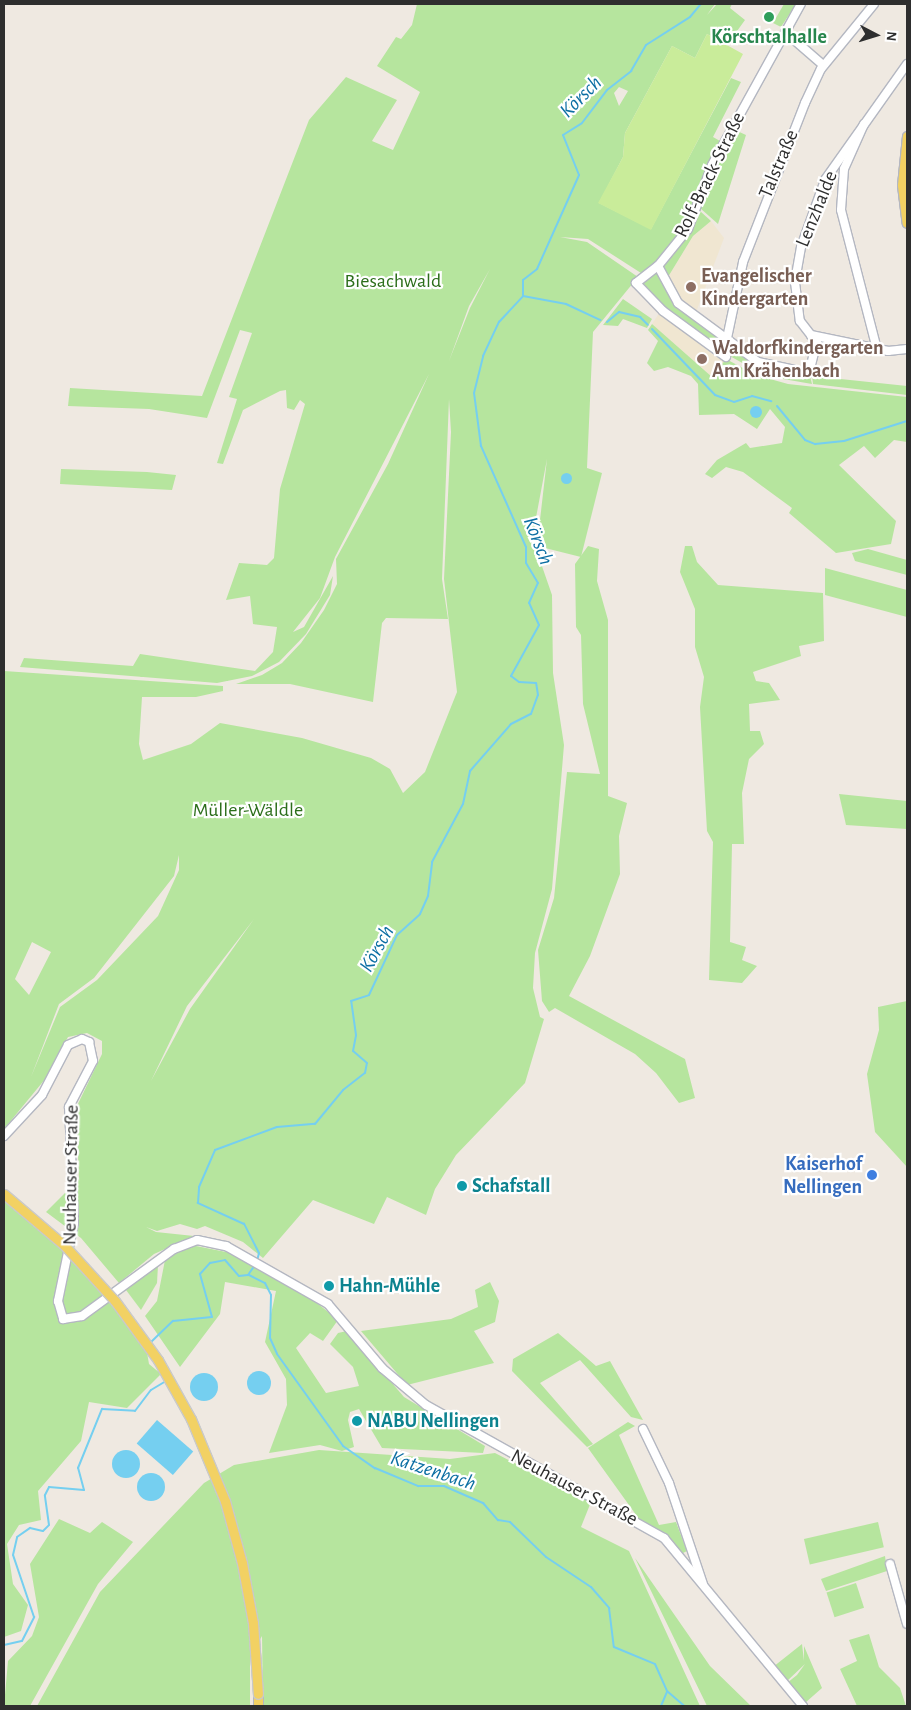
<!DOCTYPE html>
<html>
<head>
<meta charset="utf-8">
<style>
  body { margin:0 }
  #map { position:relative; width:911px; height:1710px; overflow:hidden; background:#efe9e1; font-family:"Alegreya Sans",sans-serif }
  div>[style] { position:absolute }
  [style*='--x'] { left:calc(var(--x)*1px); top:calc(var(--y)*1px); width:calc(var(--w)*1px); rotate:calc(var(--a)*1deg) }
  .education>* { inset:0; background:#f0e6d1 }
  .green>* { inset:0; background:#b6e59e; transform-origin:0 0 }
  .pitch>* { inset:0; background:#c9ec9a }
  .water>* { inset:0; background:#75cff0; transform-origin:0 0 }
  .round { border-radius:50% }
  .stream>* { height:2px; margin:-1px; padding:0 1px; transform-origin:1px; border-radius:1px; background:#75cff0 }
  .roads { filter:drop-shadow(1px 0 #b4b7c1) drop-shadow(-1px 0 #b4b7c1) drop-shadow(0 1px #b4b7c1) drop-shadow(0 -1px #b4b7c1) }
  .minor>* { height:8px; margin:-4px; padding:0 4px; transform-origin:4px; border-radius:4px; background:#fff }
  .major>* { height:9px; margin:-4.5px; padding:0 4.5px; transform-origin:4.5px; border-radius:4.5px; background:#f2d163 }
  .bridges { filter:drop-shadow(1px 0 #c9c9c9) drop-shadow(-1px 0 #c9c9c9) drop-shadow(0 1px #c9c9c9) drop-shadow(0 -1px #c9c9c9) }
  .major-bridge>* { height:9px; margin:-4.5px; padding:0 4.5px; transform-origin:4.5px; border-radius:4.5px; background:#f2d163 }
  .dots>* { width:14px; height:14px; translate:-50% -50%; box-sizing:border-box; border:2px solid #fff; border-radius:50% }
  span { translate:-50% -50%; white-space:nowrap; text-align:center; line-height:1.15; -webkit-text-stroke:4.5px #fff; paint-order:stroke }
  .leisure-label { font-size:20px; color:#27864d; font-weight:700 }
  .street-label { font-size:20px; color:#2e2e2e }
  .education-label { font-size:20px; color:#785e54; font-weight:700 }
  .left { translate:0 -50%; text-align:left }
  .park-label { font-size:20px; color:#2c6e1b }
  .shop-label { font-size:20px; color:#366cbe; font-weight:700 }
  .right { translate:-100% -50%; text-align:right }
  .culture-label { font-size:20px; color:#0d838f; font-weight:700 }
  .water-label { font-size:21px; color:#0d6fa3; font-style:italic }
  .frame { position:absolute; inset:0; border:5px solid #2e2e2e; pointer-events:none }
  .north { position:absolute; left:851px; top:10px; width:50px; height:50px; -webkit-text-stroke:4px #fff; paint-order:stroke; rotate:95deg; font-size:14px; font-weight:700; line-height:20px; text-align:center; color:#2e2e2e }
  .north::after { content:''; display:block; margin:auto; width:18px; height:22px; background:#2e2e2e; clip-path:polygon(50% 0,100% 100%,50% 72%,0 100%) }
</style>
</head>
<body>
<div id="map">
  <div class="education">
    <i style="clip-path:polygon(711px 221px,724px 238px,695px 315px,679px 300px,668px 277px,693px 236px)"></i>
    <i style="clip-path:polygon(660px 312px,725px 360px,712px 377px,652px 324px)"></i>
  </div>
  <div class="green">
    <i style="clip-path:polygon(evenodd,417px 4px,715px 4px,707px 15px,717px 4px,732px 4px,730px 8px,745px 20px,727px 45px,707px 34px,695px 58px,672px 46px,625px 133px,623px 157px,599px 203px,651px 229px,731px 78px,741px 82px,713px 137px,720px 141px,683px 232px,656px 264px,641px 273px,588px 239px,560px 237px,587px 242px,638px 277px,593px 332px,587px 468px,602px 473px,581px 557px,537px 546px,547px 459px,535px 523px,535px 546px,552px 595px,553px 673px,564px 745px,552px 889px,535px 953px,533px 988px,540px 1017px,544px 1019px,525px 1083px,456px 1155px,435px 1189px,426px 1215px,387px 1197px,374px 1224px,313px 1200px,263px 1258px,243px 1242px,205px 1226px,197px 1229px,180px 1224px,157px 1231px,146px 1227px,156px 1232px,194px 1236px,154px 1254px,119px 1283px,81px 1238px,46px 1212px,79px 1179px,76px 1108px,102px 1054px,102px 1041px,87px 1033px,68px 1037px,46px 1078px,4px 1129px,4px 671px,223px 686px,223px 691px,196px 697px,142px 697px,139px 744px,143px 760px,191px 744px,220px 723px,302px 738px,371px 758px,390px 769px,403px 793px,425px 772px,457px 692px,444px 579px,451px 432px,449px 399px,442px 579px,448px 619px,386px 618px,382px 623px,373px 702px,290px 684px,236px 684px,262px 675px,282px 663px,301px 643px,324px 610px,337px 584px,336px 559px,388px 464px,429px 374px,335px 557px,320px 598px,293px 632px,304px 627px,333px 576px,330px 595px,306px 634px,279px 662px,252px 676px,217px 683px,20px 667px,24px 658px,133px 666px,140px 654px,255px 671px,273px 652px,277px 627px,253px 624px,250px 596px,226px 600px,239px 563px,267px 565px,274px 558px,280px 489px,305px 404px,300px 400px,294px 410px,287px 408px,286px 390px,280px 391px,243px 410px,223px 464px,217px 463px,237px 399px,229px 397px,252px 333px,240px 330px,207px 418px,149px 409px,68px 406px,70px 388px,202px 396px,309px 120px,346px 77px,397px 100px,372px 141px,393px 150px,420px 92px,377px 66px,396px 37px,401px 39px,412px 25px,417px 4px,619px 87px,628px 91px,619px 106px,614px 93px,619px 87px,417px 4px,490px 269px,470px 308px,449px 361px,469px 306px,490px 269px,417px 4px,179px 855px,179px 870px,158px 916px,97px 980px,60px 1007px,31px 1077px,59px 1004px,94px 978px,174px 876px,179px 855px,417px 4px,254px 919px,190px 1009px,151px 1081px,187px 1006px,254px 919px,417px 4px,32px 942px,51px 952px,29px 995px,15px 979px,32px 942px)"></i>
    <i style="clip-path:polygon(784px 4px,796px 4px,781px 27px,773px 23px)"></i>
    <i style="clip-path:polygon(735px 130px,746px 135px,718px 224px,700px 208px,711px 172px,721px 154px,728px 152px)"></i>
    <i style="clip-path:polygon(700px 211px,711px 221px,693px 236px,668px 277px,661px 269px)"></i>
    <i style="clip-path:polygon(657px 272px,674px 303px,725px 344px,764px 367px,810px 376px,812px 384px,766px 376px,719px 350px,645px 292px,641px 283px)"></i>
    <i style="clip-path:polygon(623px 299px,652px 319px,647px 328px,623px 319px,618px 326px,603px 325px)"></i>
    <i style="clip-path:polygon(652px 324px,712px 377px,726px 359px,756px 375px,788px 384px,907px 397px,907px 442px,894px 440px,875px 458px,864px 446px,839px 465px,896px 521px,891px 544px,836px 553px,789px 513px,792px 508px,743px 472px,726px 467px,712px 478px,705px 474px,717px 460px,746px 443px,750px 448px,782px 443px,785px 427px,770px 409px,757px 429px,734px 414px,699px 415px,698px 384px,691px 376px,668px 367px,654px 371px,647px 363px,658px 341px,648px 330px)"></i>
    <i style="clip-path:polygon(812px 376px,907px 386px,907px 395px,813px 384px)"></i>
    <i style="clip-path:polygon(61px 469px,147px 472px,176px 475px,172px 490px,60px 484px)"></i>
    <i style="clip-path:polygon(588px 546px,599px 549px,597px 581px,608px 620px,608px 796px,627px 803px,619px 836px,620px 874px,590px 956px,569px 996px,685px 1059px,695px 1098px,679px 1103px,656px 1073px,635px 1054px,555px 1008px,549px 1012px,542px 1001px,538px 950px,554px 898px,567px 772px,600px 774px,583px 704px,581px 635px,576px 627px,575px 564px)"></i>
    <i style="clip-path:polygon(685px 546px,692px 546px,697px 562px,718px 585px,823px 593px,824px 641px,799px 646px,801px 656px,753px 672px,756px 681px,769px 683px,780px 700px,749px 704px,750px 731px,760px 731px,764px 744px,749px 759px,742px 793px,744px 844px,732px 844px,730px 942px,746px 947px,742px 960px,757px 966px,742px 983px,709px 980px,713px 842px,707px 831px,700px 707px,704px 677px,695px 647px,695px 609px,680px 572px)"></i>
    <i style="clip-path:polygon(868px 549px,907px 560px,907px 575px,855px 561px,852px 553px)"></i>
    <i style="clip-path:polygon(825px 568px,907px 590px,907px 617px,825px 595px)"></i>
    <i style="clip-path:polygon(839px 794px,907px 801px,907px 829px,846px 825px)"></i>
    <i style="clip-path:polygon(907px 1001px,907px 1167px,875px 1132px,867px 1074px,879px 1030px,878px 1007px)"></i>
    <i style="clip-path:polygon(4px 1199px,47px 1234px,120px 1310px,145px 1341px,149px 1364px,161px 1374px,127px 1408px,89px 1402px,81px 1441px,38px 1491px,41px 1520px,19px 1525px,7px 1544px,13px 1584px,28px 1605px,21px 1631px,4px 1637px)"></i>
    <i style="clip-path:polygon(191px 1245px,231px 1253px,317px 1303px,338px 1320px,323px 1341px,310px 1333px,296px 1348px,326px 1393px,359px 1386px,353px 1367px,330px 1344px,338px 1333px,347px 1331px,404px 1397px,485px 1446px,483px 1453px,382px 1448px,359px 1409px,350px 1412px,348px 1420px,354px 1447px,342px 1451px,320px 1445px,269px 1453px,287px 1405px,286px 1379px,265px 1342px,276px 1291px,225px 1282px,220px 1314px,180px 1367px,145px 1316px,157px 1301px,165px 1260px)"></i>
    <i style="clip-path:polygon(158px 1265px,157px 1283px,141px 1310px,126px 1290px)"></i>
    <i style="clip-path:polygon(490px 1282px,499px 1301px,495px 1322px,474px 1331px,494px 1363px,407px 1385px,361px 1331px,451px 1319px,478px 1307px,475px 1290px)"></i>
    <i style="clip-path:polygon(558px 1333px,596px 1366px,610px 1361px,643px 1420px,631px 1417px,580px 1360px,540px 1383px,593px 1444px,587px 1447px,559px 1419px,512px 1371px,513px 1359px)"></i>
    <i style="clip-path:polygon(628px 1422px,635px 1426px,619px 1435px,659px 1525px,676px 1522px,687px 1551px,683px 1553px,639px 1519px,588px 1448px)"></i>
    <i style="clip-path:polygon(319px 1450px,450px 1459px,495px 1453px,591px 1502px,581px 1527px,629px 1551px,700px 1706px,263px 1706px,262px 1636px,250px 1658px,250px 1706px,37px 1706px,100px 1592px,204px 1483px,234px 1465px)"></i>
    <i style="clip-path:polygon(59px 1519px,90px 1533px,102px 1522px,133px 1542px,98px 1584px,30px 1706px,4px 1706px,8px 1661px,32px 1636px,39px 1617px,30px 1564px)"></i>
    <i style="left:878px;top:1522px;width:26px;height:76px;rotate:77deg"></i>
    <i style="clip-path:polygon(885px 1556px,887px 1571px,826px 1591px,821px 1579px)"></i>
    <i style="clip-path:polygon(635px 1558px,710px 1666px,751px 1706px,707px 1706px)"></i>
    <i style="left:856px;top:1583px;width:26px;height:31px;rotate:72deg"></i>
    <i style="clip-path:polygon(869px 1634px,879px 1667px,900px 1688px,906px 1706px,857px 1706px,840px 1669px,857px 1661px,849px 1640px)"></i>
    <i style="clip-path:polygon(802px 1644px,804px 1661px,804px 1646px,822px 1688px,805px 1703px,787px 1683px,797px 1675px,805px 1664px,786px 1682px,773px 1667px)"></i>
  </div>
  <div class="pitch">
    <i style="clip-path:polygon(707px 34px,743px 54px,651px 230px,598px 203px,623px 157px,625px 133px,672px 46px,695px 58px)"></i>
  </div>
  <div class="water">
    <i class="round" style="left:750px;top:406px;width:12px;height:12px"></i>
    <i class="round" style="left:560.5px;top:472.5px;width:11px;height:11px"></i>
    <i class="round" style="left:247px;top:1371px;width:24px;height:24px"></i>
    <i class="round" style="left:190px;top:1373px;width:28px;height:28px"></i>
    <i style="left:157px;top:1420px;width:48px;height:31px;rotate:41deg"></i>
    <i class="round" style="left:112px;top:1450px;width:28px;height:28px"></i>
    <i class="round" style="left:137px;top:1473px;width:28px;height:28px"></i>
  </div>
  <div class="stream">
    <i style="--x:523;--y:296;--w:44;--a:10.5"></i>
    <i style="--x:566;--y:304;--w:38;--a:25"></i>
    <i style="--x:607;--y:322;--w:16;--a:-40"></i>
    <i style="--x:619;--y:312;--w:22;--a:13"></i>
    <i style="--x:640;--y:317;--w:11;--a:45"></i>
    <i style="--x:652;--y:329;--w:91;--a:46.3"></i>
    <i style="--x:715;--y:395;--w:20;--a:20"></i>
    <i style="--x:734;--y:402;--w:19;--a:-18"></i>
    <i style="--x:752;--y:396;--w:20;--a:15"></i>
    <i style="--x:777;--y:406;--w:44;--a:50.5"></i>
    <i style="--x:805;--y:440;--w:11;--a:22"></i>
    <i style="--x:815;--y:444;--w:29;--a:-6"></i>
    <i style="--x:844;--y:441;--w:66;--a:-17.6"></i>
    <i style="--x:257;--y:1261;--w:8;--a:-76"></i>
    <i style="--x:259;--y:1253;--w:33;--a:-117"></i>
    <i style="--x:244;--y:1224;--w:51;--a:-155.5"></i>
    <i style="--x:198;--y:1203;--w:16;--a:-86"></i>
    <i style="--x:199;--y:1187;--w:40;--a:-66.6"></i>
    <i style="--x:215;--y:1150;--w:66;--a:-20.4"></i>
    <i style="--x:277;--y:1127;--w:38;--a:-5"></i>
    <i style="--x:315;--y:1124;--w:44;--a:-50.5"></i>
    <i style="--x:343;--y:1090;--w:28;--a:-38"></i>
    <i style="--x:365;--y:1073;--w:10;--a:-79"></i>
    <i style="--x:367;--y:1063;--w:18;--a:-139"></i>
    <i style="--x:353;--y:1051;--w:16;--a:-79"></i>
    <i style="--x:356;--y:1035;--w:34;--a:-98"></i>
    <i style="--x:351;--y:1001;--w:19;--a:-18"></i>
    <i style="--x:369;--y:995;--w:66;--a:-65"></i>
    <i style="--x:397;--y:935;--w:31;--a:-42"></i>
    <i style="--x:420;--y:914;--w:20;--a:-66"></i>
    <i style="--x:428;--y:896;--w:34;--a:-83"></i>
    <i style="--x:432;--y:862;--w:66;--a:-61.9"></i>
    <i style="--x:463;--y:804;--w:34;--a:-78"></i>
    <i style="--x:470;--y:771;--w:62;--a:-48.9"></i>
    <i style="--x:511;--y:724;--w:22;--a:-27"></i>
    <i style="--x:531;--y:714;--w:20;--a:-70"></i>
    <i style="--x:538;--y:695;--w:12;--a:-99"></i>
    <i style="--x:536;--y:683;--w:17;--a:-177"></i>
    <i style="--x:519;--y:682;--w:10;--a:-143"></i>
    <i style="--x:511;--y:676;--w:58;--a:-61.2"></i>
    <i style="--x:539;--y:625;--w:24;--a:-114"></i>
    <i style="--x:529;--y:603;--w:22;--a:-66"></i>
    <i style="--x:538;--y:583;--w:23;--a:-121"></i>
    <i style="--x:526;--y:563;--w:16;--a:-90"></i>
    <i style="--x:526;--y:547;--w:111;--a:-114"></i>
    <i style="--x:481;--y:446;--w:53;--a:-97.5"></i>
    <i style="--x:474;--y:393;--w:38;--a:-76"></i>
    <i style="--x:483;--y:356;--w:38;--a:-65"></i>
    <i style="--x:499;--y:322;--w:35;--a:-47"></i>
    <i style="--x:523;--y:296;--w:16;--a:-90"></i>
    <i style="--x:523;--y:280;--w:18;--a:-38"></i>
    <i style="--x:537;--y:269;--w:103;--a:-65.9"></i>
    <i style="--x:579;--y:175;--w:43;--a:-111.8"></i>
    <i style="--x:563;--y:135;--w:22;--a:-32"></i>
    <i style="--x:582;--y:123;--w:41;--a:-52.9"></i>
    <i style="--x:607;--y:90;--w:31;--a:-38"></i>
    <i style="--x:631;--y:71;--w:30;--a:-60"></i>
    <i style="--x:646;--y:45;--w:52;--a:-32.5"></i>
    <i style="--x:690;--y:17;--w:17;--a:-50"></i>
    <i style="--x:249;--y:1275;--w:18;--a:27"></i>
    <i style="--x:265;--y:1283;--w:13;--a:63"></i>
    <i style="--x:271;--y:1295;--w:43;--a:91.3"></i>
    <i style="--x:270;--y:1338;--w:17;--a:66"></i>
    <i style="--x:277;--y:1354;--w:113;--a:54.3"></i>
    <i style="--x:343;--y:1446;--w:39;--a:35"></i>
    <i style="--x:375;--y:1468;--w:47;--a:22.7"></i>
    <i style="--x:418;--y:1486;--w:26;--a:0"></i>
    <i style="--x:444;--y:1486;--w:43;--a:23.6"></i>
    <i style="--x:483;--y:1503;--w:23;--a:49"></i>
    <i style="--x:498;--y:1520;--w:12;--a:9"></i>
    <i style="--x:510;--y:1522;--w:50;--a:44.2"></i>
    <i style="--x:546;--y:1557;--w:54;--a:33.7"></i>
    <i style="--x:591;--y:1587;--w:28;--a:49"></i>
    <i style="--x:609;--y:1608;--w:39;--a:83"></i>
    <i style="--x:614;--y:1647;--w:44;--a:22.5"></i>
    <i style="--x:655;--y:1664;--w:30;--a:66"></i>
    <i style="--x:667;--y:1691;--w:23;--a:41"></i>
    <i style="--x:150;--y:1343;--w:32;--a:-44"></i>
    <i style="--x:173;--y:1321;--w:39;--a:-6"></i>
    <i style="--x:212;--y:1317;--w:45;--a:-105.6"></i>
    <i style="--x:200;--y:1274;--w:15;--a:-48"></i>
    <i style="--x:210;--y:1263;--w:15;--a:-11"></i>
    <i style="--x:225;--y:1260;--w:21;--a:49"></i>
    <i style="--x:239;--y:1276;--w:9;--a:-6"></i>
    <i style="--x:248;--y:1275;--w:12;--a:-55"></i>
    <i style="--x:4;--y:1645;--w:18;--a:-13"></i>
    <i style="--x:22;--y:1641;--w:27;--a:-63"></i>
    <i style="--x:34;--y:1617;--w:65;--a:-108.7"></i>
    <i style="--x:13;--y:1555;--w:18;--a:-77"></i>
    <i style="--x:17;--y:1537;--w:16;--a:-35"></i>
    <i style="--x:30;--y:1528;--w:13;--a:13"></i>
    <i style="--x:43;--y:1531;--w:8;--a:-45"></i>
    <i style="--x:49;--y:1525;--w:30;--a:-98"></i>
    <i style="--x:45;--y:1495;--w:9;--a:-63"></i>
    <i style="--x:49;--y:1487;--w:35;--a:5"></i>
    <i style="--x:84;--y:1490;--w:23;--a:-105"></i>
    <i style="--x:78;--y:1468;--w:64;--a:-67.9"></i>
    <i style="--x:102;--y:1409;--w:33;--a:3"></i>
    <i style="--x:135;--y:1411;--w:26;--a:-53"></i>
    <i style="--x:151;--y:1390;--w:17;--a:-31"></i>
    <i style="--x:661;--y:1706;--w:15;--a:-67"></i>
  </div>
  <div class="roads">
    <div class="minor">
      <i style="--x:785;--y:32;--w:50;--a:41"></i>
      <i style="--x:907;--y:64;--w:142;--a:125.3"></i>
      <i style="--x:825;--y:180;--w:71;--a:109.7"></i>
      <i style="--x:801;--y:247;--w:36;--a:100"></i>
      <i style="--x:795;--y:282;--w:39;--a:83"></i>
      <i style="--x:800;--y:321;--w:18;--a:52"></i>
      <i style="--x:811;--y:335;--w:79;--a:11.7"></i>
      <i style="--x:888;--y:351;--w:19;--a:-6"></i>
      <i style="--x:864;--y:124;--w:49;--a:114"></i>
      <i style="--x:844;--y:169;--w:41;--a:94.2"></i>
      <i style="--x:841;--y:210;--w:144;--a:75.5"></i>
      <i style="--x:658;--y:266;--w:42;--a:61.6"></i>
      <i style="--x:678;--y:303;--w:99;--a:36.4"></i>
      <i style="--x:758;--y:362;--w:52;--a:12.2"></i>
      <i style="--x:809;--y:373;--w:37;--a:-76"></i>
      <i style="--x:726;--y:343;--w:83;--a:-78.1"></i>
      <i style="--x:743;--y:262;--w:171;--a:-68.7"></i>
      <i style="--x:805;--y:103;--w:38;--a:-65"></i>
      <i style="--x:821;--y:69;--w:84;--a:-50.8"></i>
      <i style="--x:726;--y:357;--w:78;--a:-143.9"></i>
      <i style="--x:663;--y:311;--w:39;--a:-134"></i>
      <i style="--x:636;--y:283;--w:28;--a:-38"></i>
      <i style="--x:658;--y:266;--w:48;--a:-51"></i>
      <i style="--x:688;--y:229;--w:68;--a:-69.4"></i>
      <i style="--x:712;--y:165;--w:184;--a:-61.1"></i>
      <i style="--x:4;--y:1136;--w:56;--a:-47.2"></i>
      <i style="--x:42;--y:1095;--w:56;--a:-62.5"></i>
      <i style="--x:68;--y:1045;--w:15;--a:-23"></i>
      <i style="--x:82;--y:1039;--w:8;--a:23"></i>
      <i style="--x:89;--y:1042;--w:19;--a:78"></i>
      <i style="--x:93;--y:1061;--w:52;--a:117.6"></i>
      <i style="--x:69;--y:1107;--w:116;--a:87.5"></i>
      <i style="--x:74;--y:1223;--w:80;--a:101.6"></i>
      <i style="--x:58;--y:1301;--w:19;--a:74"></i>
      <i style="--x:63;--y:1319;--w:19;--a:-9"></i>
      <i style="--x:82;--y:1316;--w:114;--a:-36.1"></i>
      <i style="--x:174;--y:1249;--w:25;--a:-21"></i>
      <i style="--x:197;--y:1240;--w:30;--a:12"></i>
      <i style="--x:226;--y:1246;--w:117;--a:29.6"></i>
      <i style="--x:328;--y:1304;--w:84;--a:49.8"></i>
      <i style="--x:382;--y:1368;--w:57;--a:40.1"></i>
      <i style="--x:426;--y:1405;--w:273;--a:29.2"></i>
      <i style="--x:664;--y:1538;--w:218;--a:50.4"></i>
      <i style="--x:643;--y:1429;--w:60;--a:64.3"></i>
      <i style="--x:669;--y:1483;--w:107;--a:71.4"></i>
      <i style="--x:890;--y:1564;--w:62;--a:74.2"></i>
    </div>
    <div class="major">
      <i style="--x:907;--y:136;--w:49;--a:95.8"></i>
      <i style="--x:902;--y:185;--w:38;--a:83"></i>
      <i style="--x:258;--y:1694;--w:12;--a:90"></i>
    </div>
  </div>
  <div class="bridges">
    <div class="major-bridge">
      <i style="--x:4;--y:1194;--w:80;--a:40.4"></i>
      <i style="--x:65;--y:1246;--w:74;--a:47.7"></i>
      <i style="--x:115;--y:1301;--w:73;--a:53.9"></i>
      <i style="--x:158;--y:1360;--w:68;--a:60.8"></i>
      <i style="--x:191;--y:1419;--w:89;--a:67.5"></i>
      <i style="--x:225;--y:1501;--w:64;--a:74.7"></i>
      <i style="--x:242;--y:1563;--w:61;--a:79.6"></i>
      <i style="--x:253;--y:1623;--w:71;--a:86"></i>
    </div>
  </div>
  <div class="dots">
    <i style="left:769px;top:17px;background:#2e9e5b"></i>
    <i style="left:691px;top:287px;background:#8d6e63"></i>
    <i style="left:702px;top:359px;background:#8d6e63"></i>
    <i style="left:872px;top:1175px;background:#3f7fe0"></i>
    <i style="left:462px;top:1186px;background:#0f9aa8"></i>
    <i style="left:329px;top:1286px;background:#0f9aa8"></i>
    <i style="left:357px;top:1421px;background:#0f9aa8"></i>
  </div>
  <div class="leisure-label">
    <span style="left:769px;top:37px">Körschtalhalle</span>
  </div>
  <div class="street-label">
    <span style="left:779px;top:164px;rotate:-67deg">Talstraße</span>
    <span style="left:710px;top:175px;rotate:-64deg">Rolf-Brack-Straße</span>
    <span style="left:817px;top:209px;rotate:-68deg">Lenzhalde</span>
    <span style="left:71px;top:1175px;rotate:-89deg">Neuhauser Straße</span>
    <span style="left:574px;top:1488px;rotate:28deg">Neuhauser Straße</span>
  </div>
  <div class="education-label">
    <span class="left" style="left:701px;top:288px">Evangelischer<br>Kindergarten</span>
    <span class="left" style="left:712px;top:360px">Waldorfkindergarten<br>Am Krähenbach</span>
  </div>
  <div class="park-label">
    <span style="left:393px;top:281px">Biesachwald</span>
    <span style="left:248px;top:810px">Müller-Wäldle</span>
  </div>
  <div class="shop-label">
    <span class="right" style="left:862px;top:1176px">Kaiserhof<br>Nellingen</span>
  </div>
  <div class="culture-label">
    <span class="left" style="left:472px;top:1186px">Schafstall</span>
    <span class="left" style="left:339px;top:1286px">Hahn-Mühle</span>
    <span class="left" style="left:367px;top:1421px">NABU Nellingen</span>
  </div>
  <div class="water-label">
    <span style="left:581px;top:97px;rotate:-45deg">Körsch</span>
    <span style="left:538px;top:541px;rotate:69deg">Körsch</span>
    <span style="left:377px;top:949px;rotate:-61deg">Körsch</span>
    <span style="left:433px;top:1471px;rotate:18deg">Katzenbach</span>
  </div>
  <div class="frame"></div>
  <div class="north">N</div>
</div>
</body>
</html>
